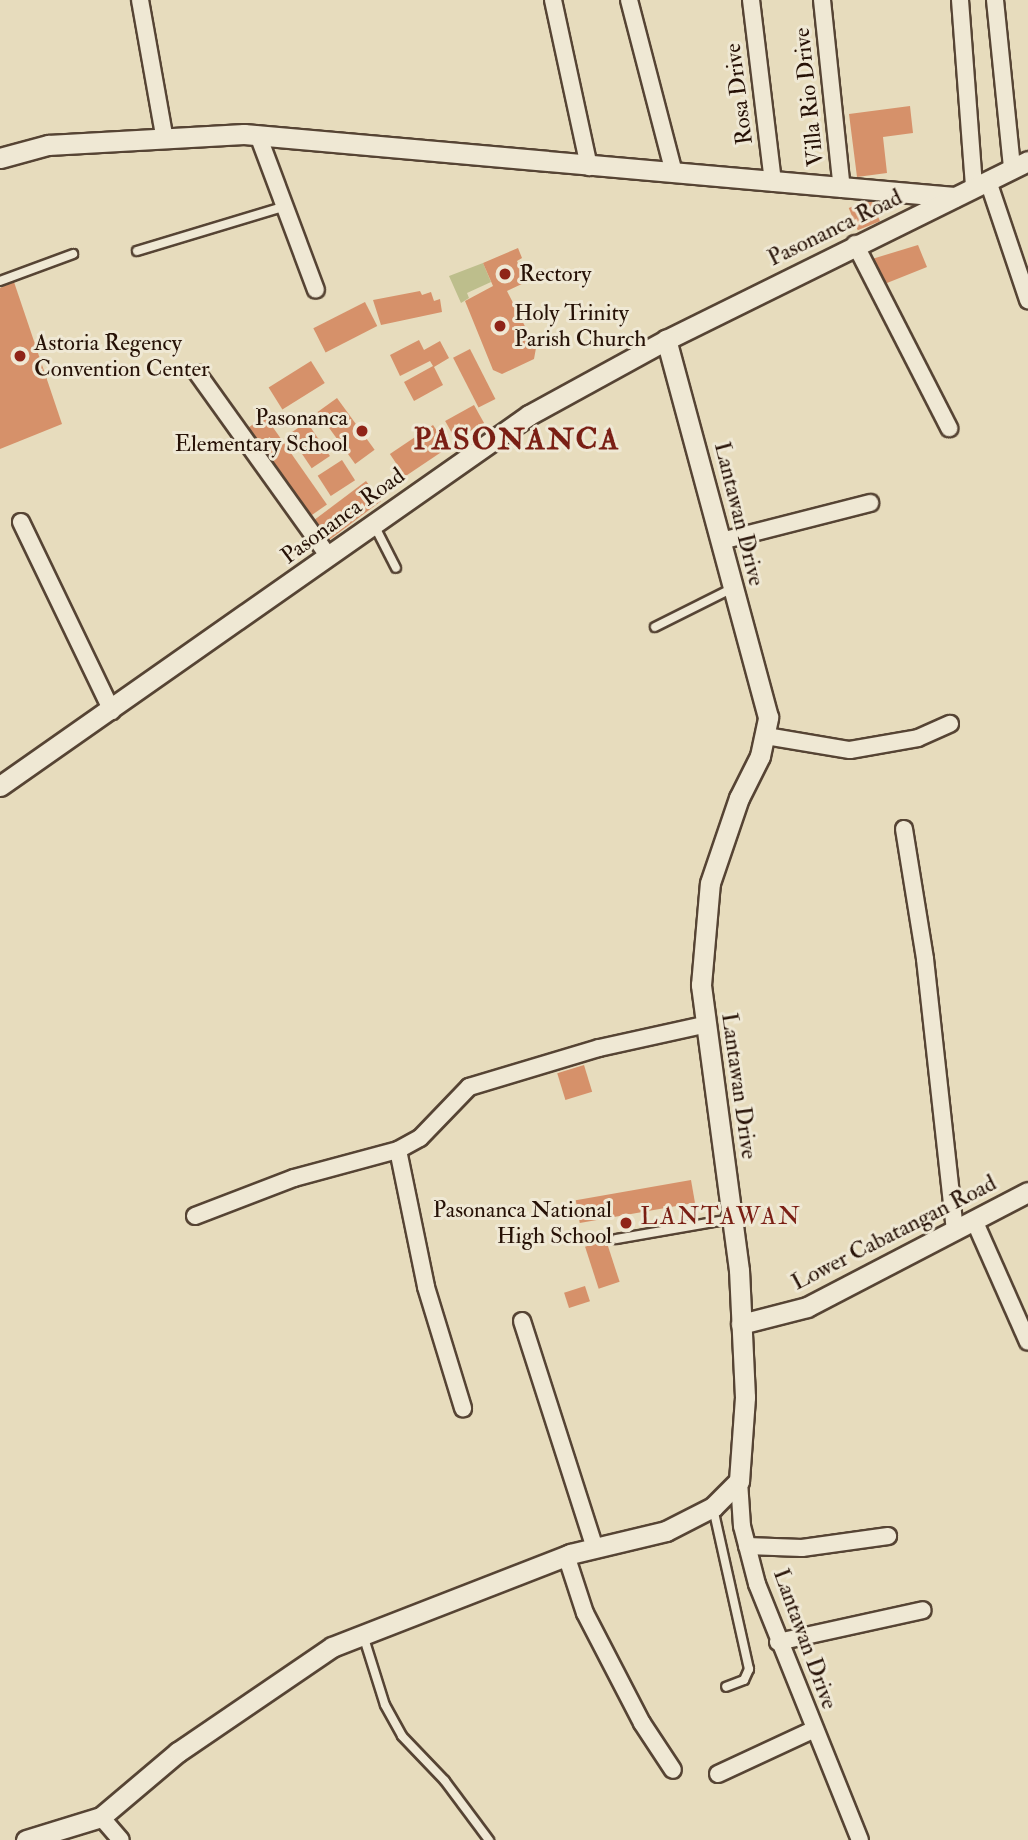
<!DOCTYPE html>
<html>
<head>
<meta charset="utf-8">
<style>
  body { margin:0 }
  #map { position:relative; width:1028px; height:1840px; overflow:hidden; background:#e7dcbd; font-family:"IM FELL Double Pica",serif }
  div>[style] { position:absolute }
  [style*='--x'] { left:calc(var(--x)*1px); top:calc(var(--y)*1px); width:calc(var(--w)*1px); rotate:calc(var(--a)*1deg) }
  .green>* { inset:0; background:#bdbe8c }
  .building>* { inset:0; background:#d6916a; transform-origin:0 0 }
  .roads { filter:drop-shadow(2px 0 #564434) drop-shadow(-2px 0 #564434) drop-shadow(0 2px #564434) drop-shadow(0 -2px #564434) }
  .service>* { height:8px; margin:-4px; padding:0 4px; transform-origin:4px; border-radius:4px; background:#efe8d4 }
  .minor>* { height:16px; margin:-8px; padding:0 8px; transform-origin:8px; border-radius:8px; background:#efe8d4 }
  .tertiary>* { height:19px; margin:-9.5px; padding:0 9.5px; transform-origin:9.5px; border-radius:9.5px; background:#efe8d4 }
  .dots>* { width:19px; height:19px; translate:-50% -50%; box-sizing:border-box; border:4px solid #efe8d4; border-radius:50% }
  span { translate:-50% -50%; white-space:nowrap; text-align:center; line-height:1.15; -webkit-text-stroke:6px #efe8d4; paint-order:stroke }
  .street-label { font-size:23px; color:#261106 }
  .poi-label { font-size:23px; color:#261106 }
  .left { translate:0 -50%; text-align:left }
  .right { translate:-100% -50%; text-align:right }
  .neighbourhood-label { font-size:24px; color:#7a1f14; letter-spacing:2px }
  .district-label { font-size:30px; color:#7a1f14; font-weight:700; letter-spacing:2px }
</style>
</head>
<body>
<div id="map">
  <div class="green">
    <i style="clip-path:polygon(483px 263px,491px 282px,467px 293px,469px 298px,461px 303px,449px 276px)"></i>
  </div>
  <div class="building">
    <i style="clip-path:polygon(910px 106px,913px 133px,883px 137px,887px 173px,857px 177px,849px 114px)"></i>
    <i style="left:871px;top:199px;width:24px;height:24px;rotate:68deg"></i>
    <i style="clip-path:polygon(918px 245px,927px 267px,882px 285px,872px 259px)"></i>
    <i style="clip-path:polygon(518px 248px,522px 258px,517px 261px,526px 282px,507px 291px,536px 348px,534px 359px,502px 374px,493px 370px,465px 301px,493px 286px,483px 263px)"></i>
    <i style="clip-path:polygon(14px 282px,62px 424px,0 449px,0 288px)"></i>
    <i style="clip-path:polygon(420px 291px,422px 295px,431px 292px,434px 301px,440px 299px,442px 312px,381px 325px,373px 300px)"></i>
    <i style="left:365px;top:302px;width:27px;height:58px;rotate:63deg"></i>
    <i style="clip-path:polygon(419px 340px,424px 350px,440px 341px,449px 358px,434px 367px,443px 385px,414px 401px,404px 382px,433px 366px,430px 361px,400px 376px,390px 355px)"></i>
    <i style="left:470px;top:349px;width:56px;height:19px;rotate:63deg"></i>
    <i style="left:311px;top:361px;width:26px;height:50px;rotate:58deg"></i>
    <i style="left:337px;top:398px;width:64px;height:24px;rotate:54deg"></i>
    <i style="left:474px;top:405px;width:21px;height:33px;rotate:61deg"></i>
    <i style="left:265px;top:416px;width:108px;height:24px;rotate:55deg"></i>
    <i style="left:307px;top:422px;width:41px;height:22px;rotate:56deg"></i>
    <i style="left:433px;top:425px;width:27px;height:52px;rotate:56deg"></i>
    <i style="left:342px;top:460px;width:24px;height:29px;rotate:57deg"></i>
    <i style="left:366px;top:481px;width:25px;height:72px;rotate:53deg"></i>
    <i style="left:584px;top:1065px;width:28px;height:28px;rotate:73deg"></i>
    <i style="left:691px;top:1180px;width:23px;height:117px;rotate:80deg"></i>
    <i style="left:606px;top:1240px;width:44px;height:22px;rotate:72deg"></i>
    <i style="left:585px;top:1286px;width:16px;height:22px;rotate:72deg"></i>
  </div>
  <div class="roads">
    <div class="service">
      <i style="--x:137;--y:251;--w:152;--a:-16.8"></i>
      <i style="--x:0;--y:281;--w:78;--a:-20.3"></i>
      <i style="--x:374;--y:525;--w:48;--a:62.9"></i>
      <i style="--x:655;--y:627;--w:87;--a:-26.6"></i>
      <i style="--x:616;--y:1239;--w:117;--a:-9.9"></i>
      <i style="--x:713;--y:1508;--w:165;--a:77.4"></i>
      <i style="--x:749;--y:1669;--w:12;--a:114"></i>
      <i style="--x:744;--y:1680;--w:19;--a:159"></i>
      <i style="--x:363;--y:1635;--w:73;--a:72.6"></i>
      <i style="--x:385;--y:1705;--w:35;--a:61"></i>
      <i style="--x:402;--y:1736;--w:62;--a:46.3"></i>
      <i style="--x:445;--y:1781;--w:74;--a:53.3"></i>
    </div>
    <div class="minor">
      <i style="--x:140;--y:0;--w:137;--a:79.9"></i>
      <i style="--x:553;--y:0;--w:171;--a:77.8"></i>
      <i style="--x:629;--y:0;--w:179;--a:75.4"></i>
      <i style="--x:751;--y:0;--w:184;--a:83.1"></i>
      <i style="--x:822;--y:0;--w:190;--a:84"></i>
      <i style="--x:960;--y:0;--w:189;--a:85.7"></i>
      <i style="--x:995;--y:0;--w:169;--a:84.2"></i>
      <i style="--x:258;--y:135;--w:165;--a:69.5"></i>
      <i style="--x:988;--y:181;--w:126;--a:71.4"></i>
      <i style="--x:855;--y:244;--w:207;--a:62.9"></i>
      <i style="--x:198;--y:374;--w:225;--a:54.4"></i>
      <i style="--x:21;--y:522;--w:210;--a:64.3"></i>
      <i style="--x:721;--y:541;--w:154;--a:-14.3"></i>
      <i style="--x:766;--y:736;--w:85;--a:9.5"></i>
      <i style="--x:850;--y:750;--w:69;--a:-10"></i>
      <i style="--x:918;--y:738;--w:35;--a:-24"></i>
      <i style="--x:904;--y:829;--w:132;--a:80.8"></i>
      <i style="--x:925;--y:959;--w:274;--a:83.7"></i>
      <i style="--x:398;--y:1150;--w:140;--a:78.4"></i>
      <i style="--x:426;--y:1287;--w:127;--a:73"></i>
      <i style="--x:195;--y:1216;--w:106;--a:-21"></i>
      <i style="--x:294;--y:1178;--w:108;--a:-15.1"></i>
      <i style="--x:398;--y:1150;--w:25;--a:-29"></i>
      <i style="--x:420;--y:1138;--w:71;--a:-46.1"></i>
      <i style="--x:469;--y:1087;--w:136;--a:-16.7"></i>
      <i style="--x:599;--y:1048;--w:107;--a:-12.4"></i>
      <i style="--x:974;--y:1220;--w:133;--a:66.1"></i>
      <i style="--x:522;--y:1321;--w:238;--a:72.2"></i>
      <i style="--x:739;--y:1481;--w:45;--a:86.2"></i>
      <i style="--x:742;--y:1526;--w:60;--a:75.5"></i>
      <i style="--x:757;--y:1584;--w:276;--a:68.1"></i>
      <i style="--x:747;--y:1546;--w:55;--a:2.1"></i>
      <i style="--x:802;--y:1548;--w:87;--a:-7.9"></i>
      <i style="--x:566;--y:1555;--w:61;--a:71.9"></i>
      <i style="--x:585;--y:1613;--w:124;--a:62.6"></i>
      <i style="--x:642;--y:1723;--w:56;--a:56.6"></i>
      <i style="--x:778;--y:1642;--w:148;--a:-12.4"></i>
      <i style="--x:718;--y:1774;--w:105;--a:-24.9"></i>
      <i style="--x:101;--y:1817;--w:30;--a:49"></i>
    </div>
    <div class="tertiary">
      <i style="--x:0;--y:158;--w:50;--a:-15.2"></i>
      <i style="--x:48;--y:145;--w:196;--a:-3.2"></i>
      <i style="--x:244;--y:134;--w:713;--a:5.07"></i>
      <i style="--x:0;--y:786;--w:646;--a:-35.04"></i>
      <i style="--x:529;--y:415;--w:156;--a:-28.7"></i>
      <i style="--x:666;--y:340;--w:404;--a:-26.3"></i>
      <i style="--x:741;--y:1324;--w:68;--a:-14.4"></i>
      <i style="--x:807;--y:1307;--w:249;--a:-27.5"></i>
      <i style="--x:26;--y:1840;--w:78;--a:-17"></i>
      <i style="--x:101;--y:1817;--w:101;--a:-40.2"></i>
      <i style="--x:178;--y:1752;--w:186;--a:-34.3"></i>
      <i style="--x:332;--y:1647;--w:256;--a:-21.3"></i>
      <i style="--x:570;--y:1554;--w:99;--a:-13.5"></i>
      <i style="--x:666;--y:1531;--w:53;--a:-27.1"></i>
      <i style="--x:713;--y:1507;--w:37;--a:-45"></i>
      <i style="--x:739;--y:1481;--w:84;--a:-85.9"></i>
      <i style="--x:745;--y:1397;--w:127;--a:-92.7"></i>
      <i style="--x:739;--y:1270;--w:288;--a:-97.6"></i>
      <i style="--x:701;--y:985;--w:102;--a:-85"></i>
      <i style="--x:710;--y:883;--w:90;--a:-71.2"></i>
      <i style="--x:739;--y:798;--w:47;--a:-63.4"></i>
      <i style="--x:760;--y:756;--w:40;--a:-78"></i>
      <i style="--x:768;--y:717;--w:391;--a:-105.1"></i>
    </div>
  </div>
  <div class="dots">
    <i style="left:505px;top:274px;background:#8f2418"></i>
    <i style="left:500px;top:326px;background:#8f2418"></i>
    <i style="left:20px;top:356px;background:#8f2418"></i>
    <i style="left:362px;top:431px;background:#8f2418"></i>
    <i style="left:626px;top:1223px;background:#8f2418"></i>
  </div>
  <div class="street-label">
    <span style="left:739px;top:94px;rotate:-97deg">Rosa Drive</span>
    <span style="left:809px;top:97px;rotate:-96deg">Villa Rio Drive</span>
    <span style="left:835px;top:228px;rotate:-26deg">Pasonanca Road</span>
    <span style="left:739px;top:514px;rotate:76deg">Lantawan Drive</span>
    <span style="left:343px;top:516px;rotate:-36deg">Pasonanca Road</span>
    <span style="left:739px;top:1086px;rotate:82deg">Lantawan Drive</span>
    <span style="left:894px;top:1233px;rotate:-27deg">Lower Cabatangan Road</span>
    <span style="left:805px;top:1639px;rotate:70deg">Lantawan Drive</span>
  </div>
  <div class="poi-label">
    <span class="left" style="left:519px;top:274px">Rectory</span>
    <span class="left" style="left:514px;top:326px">Holy Trinity<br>Parish Church</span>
    <span class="left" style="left:34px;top:356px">Astoria Regency<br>Convention Center</span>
    <span class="right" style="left:348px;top:431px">Pasonanca<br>Elementary School</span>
    <span class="right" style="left:612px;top:1223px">Pasonanca National<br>High School</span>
  </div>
  <div class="neighbourhood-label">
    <span style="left:721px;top:1217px">LANTAWAN</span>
  </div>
  <div class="district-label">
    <span style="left:517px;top:440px">PASONANCA</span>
  </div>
</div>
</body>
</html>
